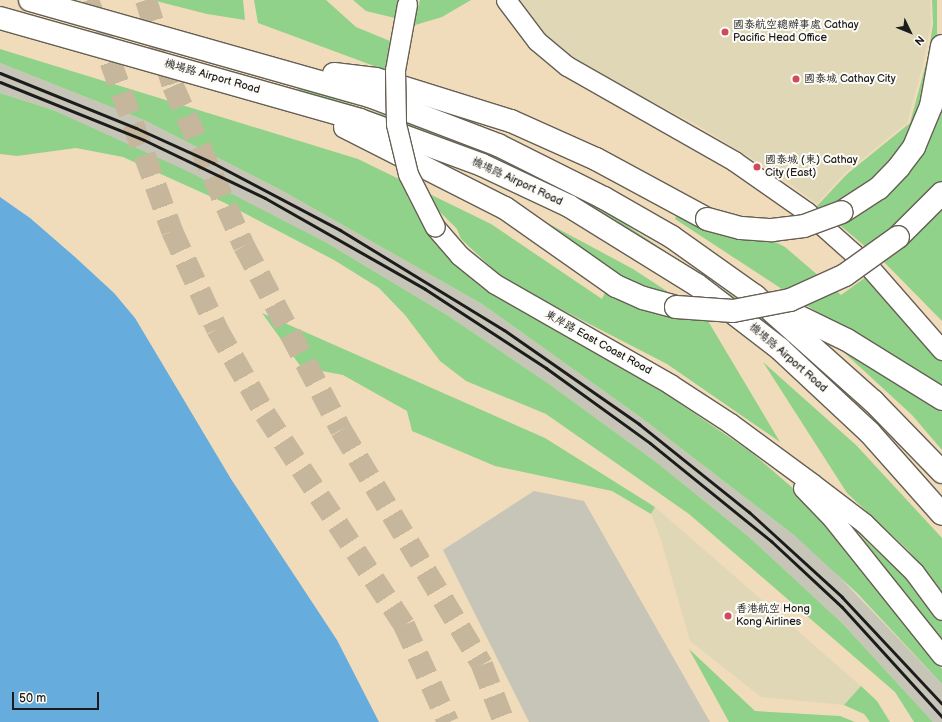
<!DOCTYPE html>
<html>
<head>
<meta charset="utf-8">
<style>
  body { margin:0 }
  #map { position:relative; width:942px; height:722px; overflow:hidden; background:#f0dcbb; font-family:"Balsamiq Sans","LXGW WenKai TC",sans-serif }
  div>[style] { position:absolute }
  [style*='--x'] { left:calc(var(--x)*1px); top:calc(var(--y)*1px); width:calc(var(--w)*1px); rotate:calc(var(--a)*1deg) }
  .built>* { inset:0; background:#e0d7b7 }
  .industrial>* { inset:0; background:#c6c5b8 }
  .green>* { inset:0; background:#90d289 }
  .water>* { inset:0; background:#66acdc }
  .highway-tunnel>* { height:22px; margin-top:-11px; transform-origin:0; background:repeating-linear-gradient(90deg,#c6b69b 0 22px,transparent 0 33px) }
  .roads { filter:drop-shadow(1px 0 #665f54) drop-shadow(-1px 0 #665f54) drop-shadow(0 1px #665f54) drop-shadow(0 -1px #665f54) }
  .major>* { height:19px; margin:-9.5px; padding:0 9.5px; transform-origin:9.5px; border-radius:9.5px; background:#fff }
  .highway>* { height:22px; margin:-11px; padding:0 11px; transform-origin:11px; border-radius:11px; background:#fff }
  .rail>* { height:3px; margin:-1.5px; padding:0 1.5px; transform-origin:1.5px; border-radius:1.5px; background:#1c1c1c }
  .bridges { filter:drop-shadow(1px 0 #665f54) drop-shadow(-1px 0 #665f54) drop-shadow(0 1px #665f54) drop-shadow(0 -1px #665f54) }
  .major-bridge>* { height:19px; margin:-9.5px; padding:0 9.5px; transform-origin:9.5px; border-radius:9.5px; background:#fff }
  .highway-bridge>* { height:22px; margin:-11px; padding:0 11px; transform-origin:11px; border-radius:11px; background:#fff }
  .dots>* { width:11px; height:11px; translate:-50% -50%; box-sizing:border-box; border:2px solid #fdfcf7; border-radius:50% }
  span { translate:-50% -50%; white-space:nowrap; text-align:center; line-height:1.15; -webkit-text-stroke:4px #fdfcf7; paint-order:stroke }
  .poi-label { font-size:11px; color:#1c1c1c }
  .left { translate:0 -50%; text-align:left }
  .street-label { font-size:11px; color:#1c1c1c }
  .north { position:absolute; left:890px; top:12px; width:40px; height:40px; -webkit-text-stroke:3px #fdfcf7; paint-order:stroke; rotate:133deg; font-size:11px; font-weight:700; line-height:16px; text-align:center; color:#1c1c1c }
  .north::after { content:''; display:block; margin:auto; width:14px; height:18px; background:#1c1c1c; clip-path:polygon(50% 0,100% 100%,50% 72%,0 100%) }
  .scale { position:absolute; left:12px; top:692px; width:87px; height:18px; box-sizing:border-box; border:2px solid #1c1c1c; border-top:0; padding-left:5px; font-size:12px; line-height:14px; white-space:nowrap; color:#1c1c1c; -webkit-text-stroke:3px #fdfcf7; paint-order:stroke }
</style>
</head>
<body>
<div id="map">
  <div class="built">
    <i style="clip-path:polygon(517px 0,930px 0,931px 23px,923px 65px,907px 123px,845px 173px,817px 204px,777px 174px,697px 125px,581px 65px,555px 45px,533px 23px)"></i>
    <i style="clip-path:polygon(655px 507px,861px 686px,844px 705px,761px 697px,690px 641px,661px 540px,651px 514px)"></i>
  </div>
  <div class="industrial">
    <i style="clip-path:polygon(0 63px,144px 120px,281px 190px,482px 304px,643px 419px,794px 535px,826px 563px,942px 684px,942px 722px,933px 722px,842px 623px,749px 537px,656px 462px,549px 384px,447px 315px,327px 243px,53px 110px,0 93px)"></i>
    <i style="clip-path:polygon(534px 491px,584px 501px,710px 722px,529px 722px,443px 550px)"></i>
  </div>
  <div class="green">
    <i style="clip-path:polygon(152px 0,243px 0,245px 20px,207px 14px)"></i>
    <i style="clip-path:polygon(254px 0,326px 0,356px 27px,390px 41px,385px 70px,258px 23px)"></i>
    <i style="clip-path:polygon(353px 0,400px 0,395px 18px,366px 11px)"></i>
    <i style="clip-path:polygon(420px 0,471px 0,442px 17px,412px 26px)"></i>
    <i style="clip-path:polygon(932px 0,937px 0,937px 46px,942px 86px,942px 321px,885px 263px,817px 206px,847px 174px,910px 123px,928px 56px,933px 24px)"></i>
    <i style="clip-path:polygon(0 49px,358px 159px,491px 224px,602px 299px,614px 273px,538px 218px,633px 269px,705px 316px,780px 442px,667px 364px,506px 281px,461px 239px,457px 229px,433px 205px,407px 196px,426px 231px,465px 270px,666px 394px,751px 452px,809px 502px,942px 669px,942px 684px,857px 593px,794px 535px,643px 419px,482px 304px,281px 190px,144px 120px,0 63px)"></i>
    <i style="clip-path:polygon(300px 87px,426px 129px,498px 158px,599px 207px,784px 330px,779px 338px,595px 213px,296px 95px)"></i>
    <i style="clip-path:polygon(0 93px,53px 110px,187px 171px,327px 243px,447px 315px,549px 384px,656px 462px,749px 537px,842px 623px,933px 722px,914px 722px,895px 692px,689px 514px,546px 414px,466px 381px,440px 361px,405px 315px,379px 288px,334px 260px,225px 203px,123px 157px,76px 148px,17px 156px,0 154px)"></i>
    <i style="clip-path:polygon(686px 196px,785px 247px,841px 295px,866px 277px,903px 314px,942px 361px,942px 394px,675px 219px)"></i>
    <i style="clip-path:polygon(262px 313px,545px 438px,655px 507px,651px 514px,612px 491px,495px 466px,412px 431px,407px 411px,343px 375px,301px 367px)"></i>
    <i style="clip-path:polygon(836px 345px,942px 410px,942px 450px,912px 415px)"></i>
    <i style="clip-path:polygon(763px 362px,856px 445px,942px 538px,942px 647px,836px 513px,907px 579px,920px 565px,908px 550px,847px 493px)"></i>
    <i style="clip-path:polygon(689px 649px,755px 711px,840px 716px,855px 722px,729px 722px)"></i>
    <i style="clip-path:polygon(861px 686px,877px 701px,890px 722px,870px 722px,864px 714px,844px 705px)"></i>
  </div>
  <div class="water">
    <i style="clip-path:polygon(0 197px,30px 218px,75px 257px,114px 293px,135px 318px,231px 479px,337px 640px,379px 722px,0 722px)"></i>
  </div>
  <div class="highway-tunnel">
    <i style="--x:88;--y:0;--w:246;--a:70"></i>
    <i style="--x:172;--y:231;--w:108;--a:65.3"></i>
    <i style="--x:217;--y:329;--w:98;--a:60.5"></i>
    <i style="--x:265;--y:414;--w:253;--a:56.6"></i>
    <i style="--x:404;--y:625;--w:107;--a:65.6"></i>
    <i style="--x:146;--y:0;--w:90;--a:72.6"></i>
    <i style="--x:173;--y:86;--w:175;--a:66.1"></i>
    <i style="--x:244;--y:246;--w:208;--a:62.2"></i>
    <i style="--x:341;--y:430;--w:274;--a:59"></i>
    <i style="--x:482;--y:665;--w:61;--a:68.9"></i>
  </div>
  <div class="roads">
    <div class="major">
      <i style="--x:506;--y:0;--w:51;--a:52.9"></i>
      <i style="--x:537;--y:41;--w:39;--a:40"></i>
      <i style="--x:567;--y:66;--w:192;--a:29.6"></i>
      <i style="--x:734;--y:161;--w:89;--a:34.9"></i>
      <i style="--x:807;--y:212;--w:86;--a:41.7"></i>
      <i style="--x:871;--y:269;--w:108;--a:48.8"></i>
      <i style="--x:435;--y:227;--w:37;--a:49"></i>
      <i style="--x:459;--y:255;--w:46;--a:38.9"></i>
      <i style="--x:495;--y:284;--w:202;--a:29.7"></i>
      <i style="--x:670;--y:384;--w:72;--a:33"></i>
      <i style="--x:730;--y:423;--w:103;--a:36.3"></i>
      <i style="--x:813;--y:484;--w:64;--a:37.4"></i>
      <i style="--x:864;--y:523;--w:70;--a:44.4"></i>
      <i style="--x:914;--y:572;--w:47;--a:53.6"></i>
      <i style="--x:803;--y:488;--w:42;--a:46"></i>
      <i style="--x:832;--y:518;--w:176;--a:51.4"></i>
    </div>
    <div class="highway">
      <i style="--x:30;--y:0;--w:355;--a:15.8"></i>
      <i style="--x:372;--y:97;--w:135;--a:20.9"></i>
      <i style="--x:498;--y:145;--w:119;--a:26.6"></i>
      <i style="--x:604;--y:198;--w:78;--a:29.8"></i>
      <i style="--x:672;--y:237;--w:102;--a:35.4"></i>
      <i style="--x:755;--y:296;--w:158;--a:41.7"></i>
      <i style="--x:873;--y:401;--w:99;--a:45.8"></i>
      <i style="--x:0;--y:18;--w:374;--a:15.8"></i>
      <i style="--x:360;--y:120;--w:130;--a:20.2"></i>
      <i style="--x:482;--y:165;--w:96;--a:25.2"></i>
      <i style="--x:569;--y:206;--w:150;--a:31.7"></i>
      <i style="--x:697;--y:285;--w:105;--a:37.6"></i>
      <i style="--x:780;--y:349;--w:123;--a:43"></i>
      <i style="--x:870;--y:433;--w:108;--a:48.4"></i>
      <i style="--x:334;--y:74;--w:42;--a:6.8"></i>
      <i style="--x:376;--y:79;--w:141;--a:17.3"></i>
      <i style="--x:511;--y:121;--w:93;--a:24.1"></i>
      <i style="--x:596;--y:159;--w:126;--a:28.4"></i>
      <i style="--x:345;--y:127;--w:179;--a:26.9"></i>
      <i style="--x:505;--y:208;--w:136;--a:35.1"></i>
      <i style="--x:616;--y:286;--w:30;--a:24"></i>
      <i style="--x:643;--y:298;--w:34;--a:15"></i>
      <i style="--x:842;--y:212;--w:44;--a:-33"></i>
      <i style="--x:879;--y:188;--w:29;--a:-46"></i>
      <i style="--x:899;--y:167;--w:25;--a:-53"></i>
      <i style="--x:914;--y:147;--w:44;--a:-67.5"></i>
      <i style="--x:931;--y:106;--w:61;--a:-79.6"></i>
      <i style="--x:898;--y:237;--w:62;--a:-45"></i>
      <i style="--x:781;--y:308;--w:73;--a:25.9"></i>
      <i style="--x:847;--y:340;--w:112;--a:31.8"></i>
    </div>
  </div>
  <div class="rail">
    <i style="--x:0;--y:73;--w:147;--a:22"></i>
    <i style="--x:136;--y:128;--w:85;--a:24.4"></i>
    <i style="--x:213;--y:163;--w:144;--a:27.8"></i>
    <i style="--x:340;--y:230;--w:192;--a:31.4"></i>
    <i style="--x:504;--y:330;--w:165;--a:34.8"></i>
    <i style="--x:639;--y:424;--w:141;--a:38.7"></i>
    <i style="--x:749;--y:512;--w:126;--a:42.4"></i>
    <i style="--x:842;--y:597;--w:146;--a:46.9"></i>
    <i style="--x:0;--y:82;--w:155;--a:21.9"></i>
    <i style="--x:144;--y:140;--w:134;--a:25.6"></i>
    <i style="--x:265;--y:198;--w:184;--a:29.6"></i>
    <i style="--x:425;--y:289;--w:145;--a:33.1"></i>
    <i style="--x:546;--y:368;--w:128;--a:35.8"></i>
    <i style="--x:650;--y:443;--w:156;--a:39"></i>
    <i style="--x:771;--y:541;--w:97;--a:42.9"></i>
    <i style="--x:842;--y:607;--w:149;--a:47.7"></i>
  </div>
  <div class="bridges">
    <div class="major-bridge">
      <i style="--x:407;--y:4;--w:67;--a:100.3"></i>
      <i style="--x:395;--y:70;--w:54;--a:88.9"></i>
      <i style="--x:396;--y:124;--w:51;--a:76.5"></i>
      <i style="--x:408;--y:174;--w:59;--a:63"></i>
    </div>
    <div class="highway-bridge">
      <i style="--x:707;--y:219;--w:35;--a:15"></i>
      <i style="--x:741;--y:228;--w:31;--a:4"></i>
      <i style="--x:772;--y:230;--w:32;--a:-7"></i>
      <i style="--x:804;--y:226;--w:40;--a:-20.2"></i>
      <i style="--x:676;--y:307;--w:57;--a:4"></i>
      <i style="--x:733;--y:311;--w:58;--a:-10.9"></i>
      <i style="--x:790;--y:300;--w:60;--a:-24.4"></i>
      <i style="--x:845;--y:275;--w:65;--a:-35.6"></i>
    </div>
  </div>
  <div class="dots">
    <i style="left:725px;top:32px;background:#d1495b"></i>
    <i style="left:796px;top:79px;background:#d1495b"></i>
    <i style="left:757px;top:167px;background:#d1495b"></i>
    <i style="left:728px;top:616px;background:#d1495b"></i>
  </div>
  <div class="poi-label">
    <span class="left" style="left:733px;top:32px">國泰航空總辦事處 Cathay<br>Pacific Head Office</span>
    <span class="left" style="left:804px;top:79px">國泰城 Cathay City</span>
    <span class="left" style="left:765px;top:167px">國泰城 (東) Cathay<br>City (East)</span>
    <span class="left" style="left:736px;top:616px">香港航空 Hong<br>Kong Airlines</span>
  </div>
  <div class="street-label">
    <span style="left:212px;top:77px;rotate:16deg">機場路 Airport Road</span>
    <span style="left:517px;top:182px;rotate:25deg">機場路 Airport Road</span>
    <span style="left:598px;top:343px;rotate:29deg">東岸路 East Coast Road</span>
    <span style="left:788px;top:358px;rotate:41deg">機場路 Airport Road</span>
  </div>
  <div class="north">N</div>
  <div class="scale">50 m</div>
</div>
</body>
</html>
